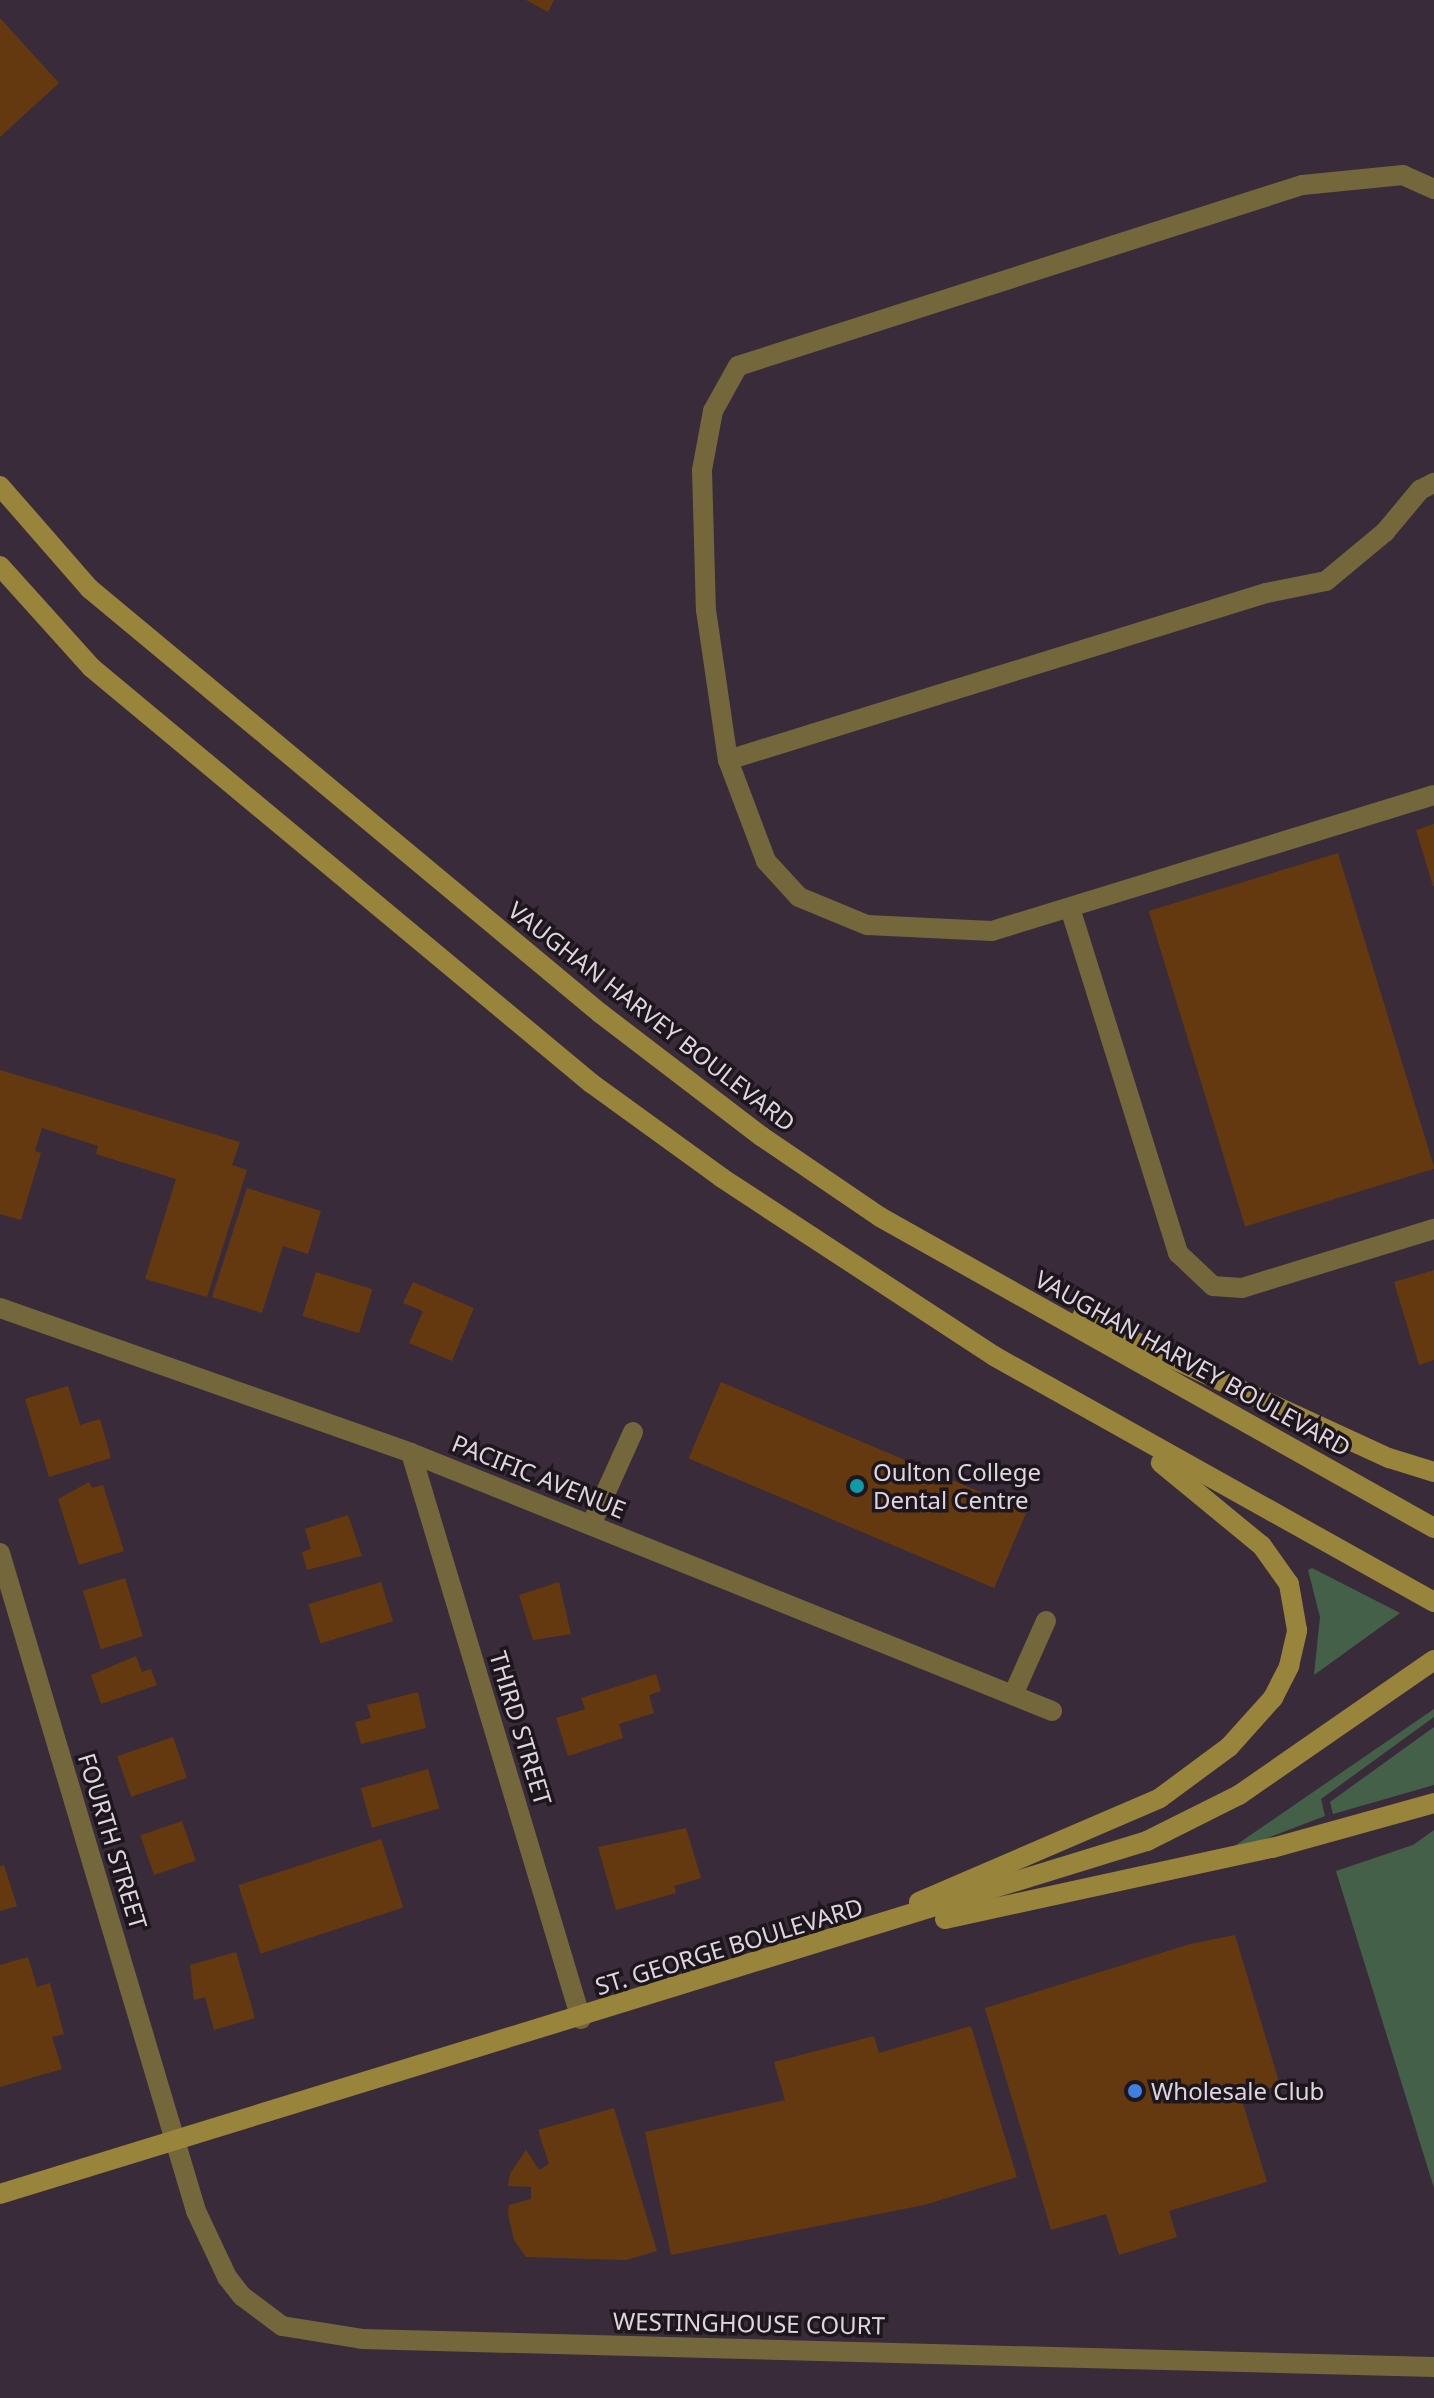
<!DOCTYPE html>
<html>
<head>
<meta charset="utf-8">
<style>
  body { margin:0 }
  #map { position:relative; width:1434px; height:2398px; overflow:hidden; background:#392b3a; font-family:"Noto Sans",sans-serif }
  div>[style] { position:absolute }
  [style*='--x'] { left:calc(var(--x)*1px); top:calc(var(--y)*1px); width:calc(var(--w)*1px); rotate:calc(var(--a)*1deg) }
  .green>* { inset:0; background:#456048 }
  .building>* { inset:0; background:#653910; transform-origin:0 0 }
  .service>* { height:20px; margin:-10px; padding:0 10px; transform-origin:10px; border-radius:10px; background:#73673b }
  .minor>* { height:20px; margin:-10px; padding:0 10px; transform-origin:10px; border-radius:10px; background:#73673b }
  .secondary>* { height:20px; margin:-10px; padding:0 10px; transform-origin:10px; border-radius:10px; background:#98843b }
  .dots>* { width:22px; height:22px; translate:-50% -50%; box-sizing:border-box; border:4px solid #1d161d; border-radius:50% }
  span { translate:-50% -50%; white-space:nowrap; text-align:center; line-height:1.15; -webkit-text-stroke:7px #1d161d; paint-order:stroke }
  .street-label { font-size:24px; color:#dfd5df }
  .poi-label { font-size:24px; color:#dfd5df }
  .left { translate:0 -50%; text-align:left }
</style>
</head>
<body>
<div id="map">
  <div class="green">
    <i style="clip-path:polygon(1312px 1568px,1400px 1613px,1314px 1675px,1320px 1617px,1308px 1570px)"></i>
    <i style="clip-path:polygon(1434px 1709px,1434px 1717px,1321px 1799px,1325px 1816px,1220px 1856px)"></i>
    <i style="clip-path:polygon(1434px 1727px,1434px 1785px,1333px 1814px,1330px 1802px)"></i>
    <i style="clip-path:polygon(1434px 1830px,1434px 2188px,1336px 1871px,1413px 1845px)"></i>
  </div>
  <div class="building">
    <i style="clip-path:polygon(526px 0,554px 0,548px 12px)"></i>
    <i style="clip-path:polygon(0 18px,59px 83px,0 137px)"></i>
    <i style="clip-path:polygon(1434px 824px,1434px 886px,1433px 886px,1416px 830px)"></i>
    <i style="left:1338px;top:853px;width:330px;height:198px;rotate:73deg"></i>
    <i style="clip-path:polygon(0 1070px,240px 1142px,232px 1165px,247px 1170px,207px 1297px,145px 1279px,176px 1179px,96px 1154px,98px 1146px,42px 1128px,35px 1151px,41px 1153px,21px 1220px,0 1214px)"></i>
    <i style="clip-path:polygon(247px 1188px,321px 1211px,308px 1254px,283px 1246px,262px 1313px,212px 1297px)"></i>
    <i style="clip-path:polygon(1434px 1270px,1434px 1360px,1419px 1365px,1394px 1282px)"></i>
    <i style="left:316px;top:1272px;width:59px;height:46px;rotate:17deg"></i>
    <i style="clip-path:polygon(413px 1282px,474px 1308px,452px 1361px,409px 1343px,423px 1311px,403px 1303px)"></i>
    <i style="left:721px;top:1382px;width:332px;height:83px;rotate:23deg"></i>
    <i style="clip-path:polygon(68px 1386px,80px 1425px,100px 1419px,111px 1458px,49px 1477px,25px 1399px)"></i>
    <i style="clip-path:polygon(89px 1482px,92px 1488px,103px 1485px,124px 1551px,79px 1565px,58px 1499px)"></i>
    <i style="clip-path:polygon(348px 1515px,362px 1556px,307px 1570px,302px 1552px,311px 1549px,305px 1529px)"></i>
    <i style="left:125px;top:1578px;width:61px;height:44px;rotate:73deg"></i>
    <i style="left:381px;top:1582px;width:41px;height:76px;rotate:73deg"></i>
    <i style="clip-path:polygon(559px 1582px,571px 1634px,533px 1640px,519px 1595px)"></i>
    <i style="clip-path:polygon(136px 1656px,142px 1672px,151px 1669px,157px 1685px,101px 1704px,91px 1675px)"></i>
    <i style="clip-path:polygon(656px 1674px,661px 1691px,649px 1695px,654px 1713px,619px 1724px,623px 1738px,568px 1756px,556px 1718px,585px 1709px,581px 1698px)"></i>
    <i style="clip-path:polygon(418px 1692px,426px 1728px,361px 1744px,355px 1722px,371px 1718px,367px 1705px)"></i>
    <i style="left:173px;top:1737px;width:43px;height:59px;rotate:71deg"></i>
    <i style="left:428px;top:1769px;width:41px;height:70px;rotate:74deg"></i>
    <i style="left:182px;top:1821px;width:42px;height:44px;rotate:71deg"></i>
    <i style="clip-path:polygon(686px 1828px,701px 1878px,674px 1886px,676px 1893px,616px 1910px,598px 1847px)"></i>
    <i style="left:381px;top:1839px;width:72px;height:150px;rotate:72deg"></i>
    <i style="clip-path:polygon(4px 1865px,17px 1906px,0 1911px,0 1866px)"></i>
    <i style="clip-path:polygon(1235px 1935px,1280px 2085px,1241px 2097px,1267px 2182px,1169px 2211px,1177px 2237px,1119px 2255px,1106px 2214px,1051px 2230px,985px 2008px,1190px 1944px)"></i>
    <i style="clip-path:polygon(236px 1952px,255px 2018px,214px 2030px,205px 1997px,194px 2000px,190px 1965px)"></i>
    <i style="clip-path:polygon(28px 1957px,37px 1987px,50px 1983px,64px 2034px,52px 2037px,62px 2069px,0 2087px,0 1965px)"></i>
    <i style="clip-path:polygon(971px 2026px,1017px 2177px,924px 2205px,671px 2255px,645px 2132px,785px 2100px,774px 2062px,874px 2036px,879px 2053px)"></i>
    <i style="clip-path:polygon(614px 2108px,657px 2251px,626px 2260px,526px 2257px,514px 2240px,508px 2214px,509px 2205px,531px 2199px,531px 2187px,508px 2186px,510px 2174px,526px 2150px,539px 2170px,549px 2164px,538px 2130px)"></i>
  </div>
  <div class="service">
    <i style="--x:1434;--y:189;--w:34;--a:-156"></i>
    <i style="--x:1403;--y:175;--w:101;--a:174.3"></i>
    <i style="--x:1302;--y:185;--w:592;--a:162.21"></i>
    <i style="--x:738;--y:366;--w:51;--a:119.1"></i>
    <i style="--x:713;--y:411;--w:60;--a:100.6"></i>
    <i style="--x:702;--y:470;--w:140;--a:88.4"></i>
    <i style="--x:706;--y:610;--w:152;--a:81.7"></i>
    <i style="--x:728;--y:760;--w:108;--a:69.4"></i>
    <i style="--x:766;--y:861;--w:49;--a:47.5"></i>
    <i style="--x:799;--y:897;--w:74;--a:22.4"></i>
    <i style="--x:867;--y:925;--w:125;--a:2.7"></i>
    <i style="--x:992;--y:931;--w:462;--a:-17.1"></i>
    <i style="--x:728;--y:760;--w:563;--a:-17.24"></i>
    <i style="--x:1266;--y:593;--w:61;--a:-11.3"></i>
    <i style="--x:1326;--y:581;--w:77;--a:-39.7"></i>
    <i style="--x:1385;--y:532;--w:55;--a:-50.2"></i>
    <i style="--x:1420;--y:490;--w:16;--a:-27"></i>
    <i style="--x:1070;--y:908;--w:362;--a:72.6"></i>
    <i style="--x:1178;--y:1253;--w:48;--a:43.3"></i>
    <i style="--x:1213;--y:1286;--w:29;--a:4"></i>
    <i style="--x:1242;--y:1288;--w:201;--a:-17.1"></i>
    <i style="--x:591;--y:1525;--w:102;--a:-65.7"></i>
    <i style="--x:1013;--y:1695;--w:81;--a:-66"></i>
  </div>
  <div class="minor">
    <i style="--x:0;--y:1308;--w:436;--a:19.4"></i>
    <i style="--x:411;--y:1453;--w:691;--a:21.92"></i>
    <i style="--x:411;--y:1453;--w:591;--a:73.28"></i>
    <i style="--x:0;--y:1553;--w:687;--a:73.41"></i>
    <i style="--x:196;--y:2211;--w:73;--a:64.8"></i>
    <i style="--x:227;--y:2277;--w:24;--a:52"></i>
    <i style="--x:242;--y:2296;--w:50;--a:36.9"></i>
    <i style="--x:282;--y:2326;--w:81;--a:9.2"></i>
    <i style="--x:362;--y:2339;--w:1072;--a:1.5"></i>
  </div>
  <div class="secondary">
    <i style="--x:0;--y:486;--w:137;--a:48.9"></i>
    <i style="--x:90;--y:589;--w:663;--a:39.74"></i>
    <i style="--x:600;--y:1013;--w:203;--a:37.4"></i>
    <i style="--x:761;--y:1136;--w:144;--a:34.2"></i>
    <i style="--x:880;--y:1217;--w:635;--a:29.31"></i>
    <i style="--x:0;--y:566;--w:137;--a:48"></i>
    <i style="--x:92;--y:668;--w:649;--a:39.75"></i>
    <i style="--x:591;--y:1083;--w:162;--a:35.9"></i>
    <i style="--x:722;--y:1178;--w:325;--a:33.2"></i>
    <i style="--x:994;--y:1356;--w:504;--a:29.21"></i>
    <i style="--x:1082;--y:1317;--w:338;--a:24.7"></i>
    <i style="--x:1389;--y:1458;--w:47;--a:17.3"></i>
    <i style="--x:919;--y:1902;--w:262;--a:-23.3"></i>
    <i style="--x:1160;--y:1798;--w:86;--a:-36.5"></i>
    <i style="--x:1229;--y:1747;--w:66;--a:-48.1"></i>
    <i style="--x:1273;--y:1698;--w:36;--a:-63"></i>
    <i style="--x:1289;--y:1666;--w:37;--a:-77"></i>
    <i style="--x:1297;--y:1630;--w:47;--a:-99.9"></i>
    <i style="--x:1289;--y:1584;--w:47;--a:-125.4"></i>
    <i style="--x:1262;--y:1546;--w:131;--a:-140.6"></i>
    <i style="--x:945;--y:1919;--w:335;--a:-12.3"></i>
    <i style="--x:1272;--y:1848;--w:168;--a:-15.5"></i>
    <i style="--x:0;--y:2194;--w:1200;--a:-17.11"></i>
    <i style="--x:1147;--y:1841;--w:103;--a:-26.6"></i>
    <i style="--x:1239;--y:1795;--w:237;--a:-34.7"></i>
  </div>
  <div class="dots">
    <i style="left:857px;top:1486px;background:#0f9aa8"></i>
    <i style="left:1135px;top:2091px;background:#3f7fe0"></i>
  </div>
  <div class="street-label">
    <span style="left:652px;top:1016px;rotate:38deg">VAUGHAN HARVEY BOULEVARD</span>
    <span style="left:1193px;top:1363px;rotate:29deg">VAUGHAN HARVEY BOULEVARD</span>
    <span style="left:539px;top:1476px;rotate:22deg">PACIFIC AVENUE</span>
    <span style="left:521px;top:1728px;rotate:73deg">THIRD STREET</span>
    <span style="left:113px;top:1841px;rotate:73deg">FOURTH STREET</span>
    <span style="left:729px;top:1946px;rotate:-17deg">ST. GEORGE BOULEVARD</span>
    <span style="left:749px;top:2323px;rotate:1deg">WESTINGHOUSE COURT</span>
  </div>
  <div class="poi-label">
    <span class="left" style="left:873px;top:1486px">Oulton College<br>Dental Centre</span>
    <span class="left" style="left:1151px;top:2091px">Wholesale Club</span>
  </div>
</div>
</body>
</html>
